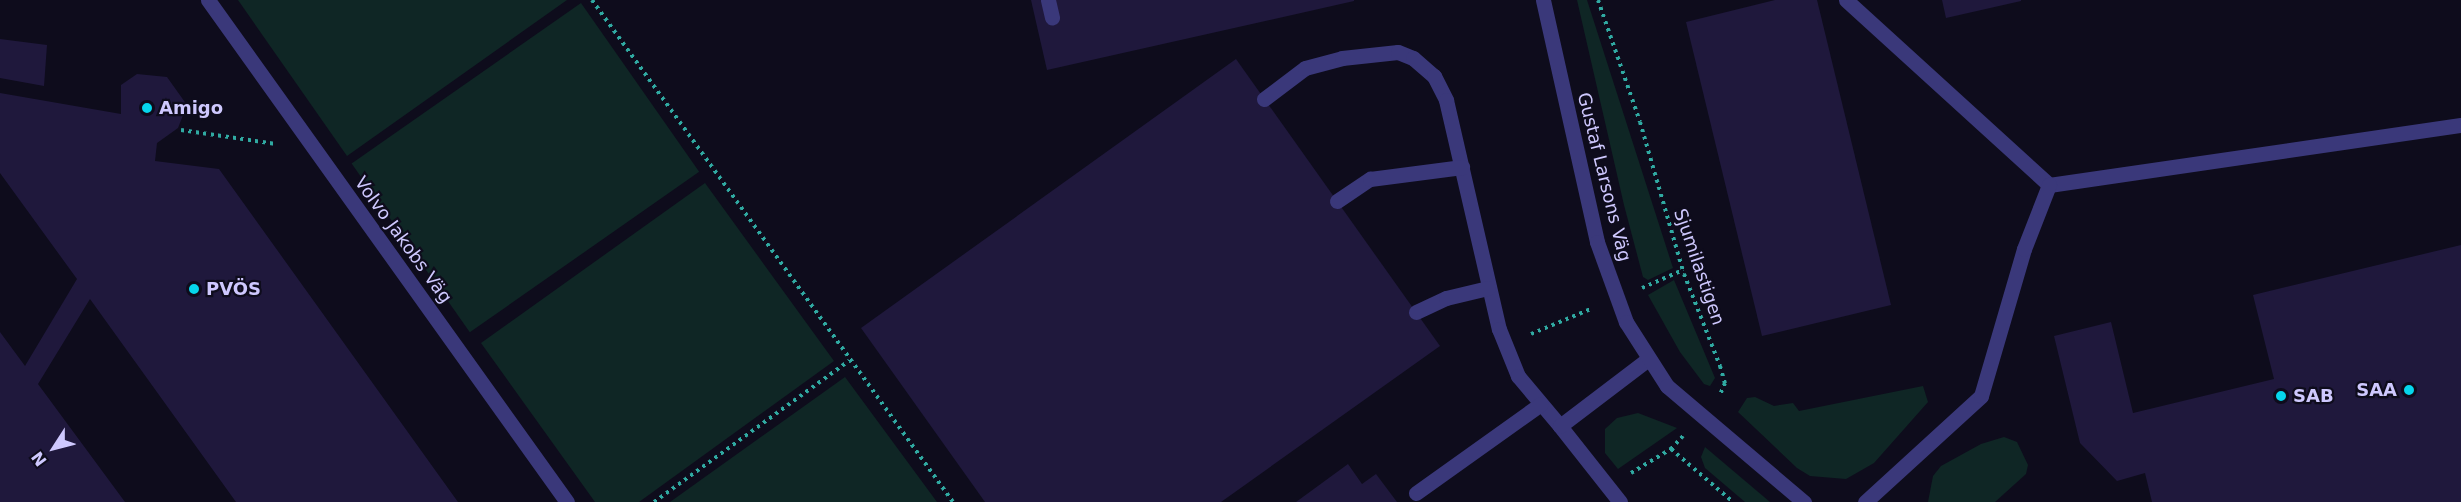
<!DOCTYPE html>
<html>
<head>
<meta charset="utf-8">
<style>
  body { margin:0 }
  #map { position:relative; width:2461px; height:502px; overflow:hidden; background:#0e0c1c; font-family:"DejaVu Sans",sans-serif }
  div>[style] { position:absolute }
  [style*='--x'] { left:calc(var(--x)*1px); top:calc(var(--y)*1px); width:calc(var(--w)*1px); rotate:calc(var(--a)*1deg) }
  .green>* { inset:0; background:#0f2625; transform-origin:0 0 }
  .building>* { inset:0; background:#1f183c }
  .path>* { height:4px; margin-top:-2px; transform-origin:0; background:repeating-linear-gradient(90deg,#30aaa2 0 3px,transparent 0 7.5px) }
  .lane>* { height:15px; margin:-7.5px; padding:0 7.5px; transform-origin:7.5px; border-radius:7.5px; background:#3a387a }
  .street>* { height:15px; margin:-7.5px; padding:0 7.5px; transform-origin:7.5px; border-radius:7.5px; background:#3a387a }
  .dots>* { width:16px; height:16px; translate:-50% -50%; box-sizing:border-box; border:3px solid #0e0c1c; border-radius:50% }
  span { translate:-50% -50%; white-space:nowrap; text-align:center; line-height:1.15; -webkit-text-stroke:4.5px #0e0c1c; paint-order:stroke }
  .poi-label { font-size:18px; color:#cec8fe; font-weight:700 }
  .left { translate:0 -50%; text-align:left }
  .right { translate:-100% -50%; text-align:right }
  .street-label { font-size:18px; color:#cec8fe }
  .north { position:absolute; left:24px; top:418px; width:60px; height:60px; -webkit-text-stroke:4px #0e0c1c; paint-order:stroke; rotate:234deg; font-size:16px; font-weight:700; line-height:24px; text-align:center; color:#cec8fe }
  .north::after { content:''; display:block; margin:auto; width:21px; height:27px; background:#cec8fe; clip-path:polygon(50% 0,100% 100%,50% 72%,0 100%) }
</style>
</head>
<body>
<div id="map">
  <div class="green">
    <i style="clip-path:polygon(238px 0,567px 0,347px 156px)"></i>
    <i style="clip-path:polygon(1577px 0,1587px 0,1673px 268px,1648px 280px,1643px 277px,1624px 205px)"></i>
    <i style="left:581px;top:3px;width:206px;height:280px;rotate:55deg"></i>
    <i style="clip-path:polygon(705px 183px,834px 361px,639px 502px,595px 502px,481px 343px)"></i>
    <i style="clip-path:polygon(1674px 280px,1715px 378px,1710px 386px,1704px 384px,1680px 352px,1648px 295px)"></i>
    <i style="clip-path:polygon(845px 377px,937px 502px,670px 502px)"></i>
    <i style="clip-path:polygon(1923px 386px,1928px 402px,1874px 463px,1846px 479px,1810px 476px,1797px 468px,1738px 412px,1747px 398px,1755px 397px,1774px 406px,1793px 403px,1799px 411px)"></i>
    <i style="clip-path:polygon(1638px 413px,1677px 428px,1618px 469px,1605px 453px,1605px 429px,1617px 418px)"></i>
    <i style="clip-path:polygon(2004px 437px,2017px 442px,2028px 465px,2026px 474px,1995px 502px,1928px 502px,1933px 476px,1941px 466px,1981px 444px)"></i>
    <i style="clip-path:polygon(1705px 447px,1770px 502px,1745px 502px,1705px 468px,1701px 457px)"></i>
  </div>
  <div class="building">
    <i style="clip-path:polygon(1031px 0,1354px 0,1354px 1px,1047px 70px)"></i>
    <i style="clip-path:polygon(1775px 0,1817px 0,1891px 305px,1762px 336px,1686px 22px)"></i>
    <i style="clip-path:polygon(1942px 0,2021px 0,2021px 1px,1946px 18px)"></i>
    <i style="clip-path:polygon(0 39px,47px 45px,44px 86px,0 78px)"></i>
    <i style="clip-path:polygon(1236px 59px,1440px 346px,1221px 502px,985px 502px,861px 328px)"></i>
    <i style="clip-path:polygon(137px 74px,167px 77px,187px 105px,178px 128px,157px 143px,155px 161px,219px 169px,458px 502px,236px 502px,90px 299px,38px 384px,125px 502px,0 502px,0 332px,25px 366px,77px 279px,0 173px,0 93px,121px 114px,121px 85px)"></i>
    <i style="clip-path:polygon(2461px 245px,2461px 502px,2152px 502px,2145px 473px,2117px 481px,2080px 443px,2054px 336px,2111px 322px,2133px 413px,2274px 379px,2253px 295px)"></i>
    <i style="clip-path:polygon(1348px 464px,1362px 484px,1376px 474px,1397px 502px,1296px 502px)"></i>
  </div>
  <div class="path">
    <i style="--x:592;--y:0;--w:618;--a:54.28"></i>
    <i style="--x:1598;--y:0;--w:129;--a:71"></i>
    <i style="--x:1640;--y:122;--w:158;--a:73.9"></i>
    <i style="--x:1684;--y:274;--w:99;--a:68.6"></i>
    <i style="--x:1720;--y:366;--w:18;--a:74"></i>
    <i style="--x:1725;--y:383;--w:13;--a:113"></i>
    <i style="--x:181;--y:130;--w:96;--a:8.4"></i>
    <i style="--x:1642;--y:288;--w:45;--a:-23.7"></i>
    <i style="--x:1531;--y:334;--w:67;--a:-22.8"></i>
    <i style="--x:1683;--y:436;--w:18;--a:133"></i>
    <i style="--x:1671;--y:449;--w:82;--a:40.5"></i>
    <i style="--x:1631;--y:473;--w:47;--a:-31"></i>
    <i style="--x:654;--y:502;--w:241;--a:-35.9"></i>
  </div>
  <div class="lane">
    <i style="--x:208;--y:0;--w:617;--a:54.43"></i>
    <i style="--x:1048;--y:0;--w:18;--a:77"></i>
    <i style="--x:1846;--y:0;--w:275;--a:42.3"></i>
    <i style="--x:2049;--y:185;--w:416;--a:-8.3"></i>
    <i style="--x:1264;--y:99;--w:51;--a:-37.1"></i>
    <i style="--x:1305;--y:68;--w:38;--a:-15"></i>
    <i style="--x:1342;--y:58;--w:56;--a:-6.1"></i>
    <i style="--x:1398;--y:52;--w:16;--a:22"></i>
    <i style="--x:1413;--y:58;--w:28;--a:41"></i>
    <i style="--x:1434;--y:76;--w:27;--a:63"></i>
    <i style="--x:1446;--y:100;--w:235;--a:77"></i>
    <i style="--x:1499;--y:329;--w:51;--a:68"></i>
    <i style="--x:1518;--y:376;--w:65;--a:50"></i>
    <i style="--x:1337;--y:201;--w:40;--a:-34"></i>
    <i style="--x:1370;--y:179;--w:93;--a:-7.4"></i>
    <i style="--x:1416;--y:312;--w:33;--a:-25"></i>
    <i style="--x:1446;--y:298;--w:43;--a:-13.4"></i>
    <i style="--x:1416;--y:493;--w:153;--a:-35.5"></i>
    <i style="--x:1620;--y:502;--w:97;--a:-128.3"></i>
    <i style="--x:1560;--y:426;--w:109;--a:-37.2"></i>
    <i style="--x:1865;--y:502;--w:157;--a:-42.4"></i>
    <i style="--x:1981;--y:396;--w:153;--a:-73.7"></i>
    <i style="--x:2024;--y:249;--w:69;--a:-68.7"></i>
  </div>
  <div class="street">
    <i style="--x:1543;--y:0;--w:248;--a:77.4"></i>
    <i style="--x:1597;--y:242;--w:85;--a:70.1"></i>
    <i style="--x:1626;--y:322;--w:76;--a:57.4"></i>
    <i style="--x:1667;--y:386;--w:180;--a:40.3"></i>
  </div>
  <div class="dots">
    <i style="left:147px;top:108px;background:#06d6ec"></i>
    <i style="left:194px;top:289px;background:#06d6ec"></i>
    <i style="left:2409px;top:390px;background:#06d6ec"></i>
    <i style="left:2281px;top:396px;background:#06d6ec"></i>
  </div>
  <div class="poi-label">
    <span class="left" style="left:159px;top:108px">Amigo</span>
    <span class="left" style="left:206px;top:289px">PVÖS</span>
    <span class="right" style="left:2397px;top:390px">SAA</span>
    <span class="left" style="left:2293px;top:396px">SAB</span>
  </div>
  <div class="street-label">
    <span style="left:1604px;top:177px;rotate:76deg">Gustaf Larsons Väg</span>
    <span style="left:403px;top:240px;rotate:54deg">Volvo Jakobs Väg</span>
    <span style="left:1699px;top:267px;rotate:71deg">Sjumilastigen</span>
  </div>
  <div class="north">N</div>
</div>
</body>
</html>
